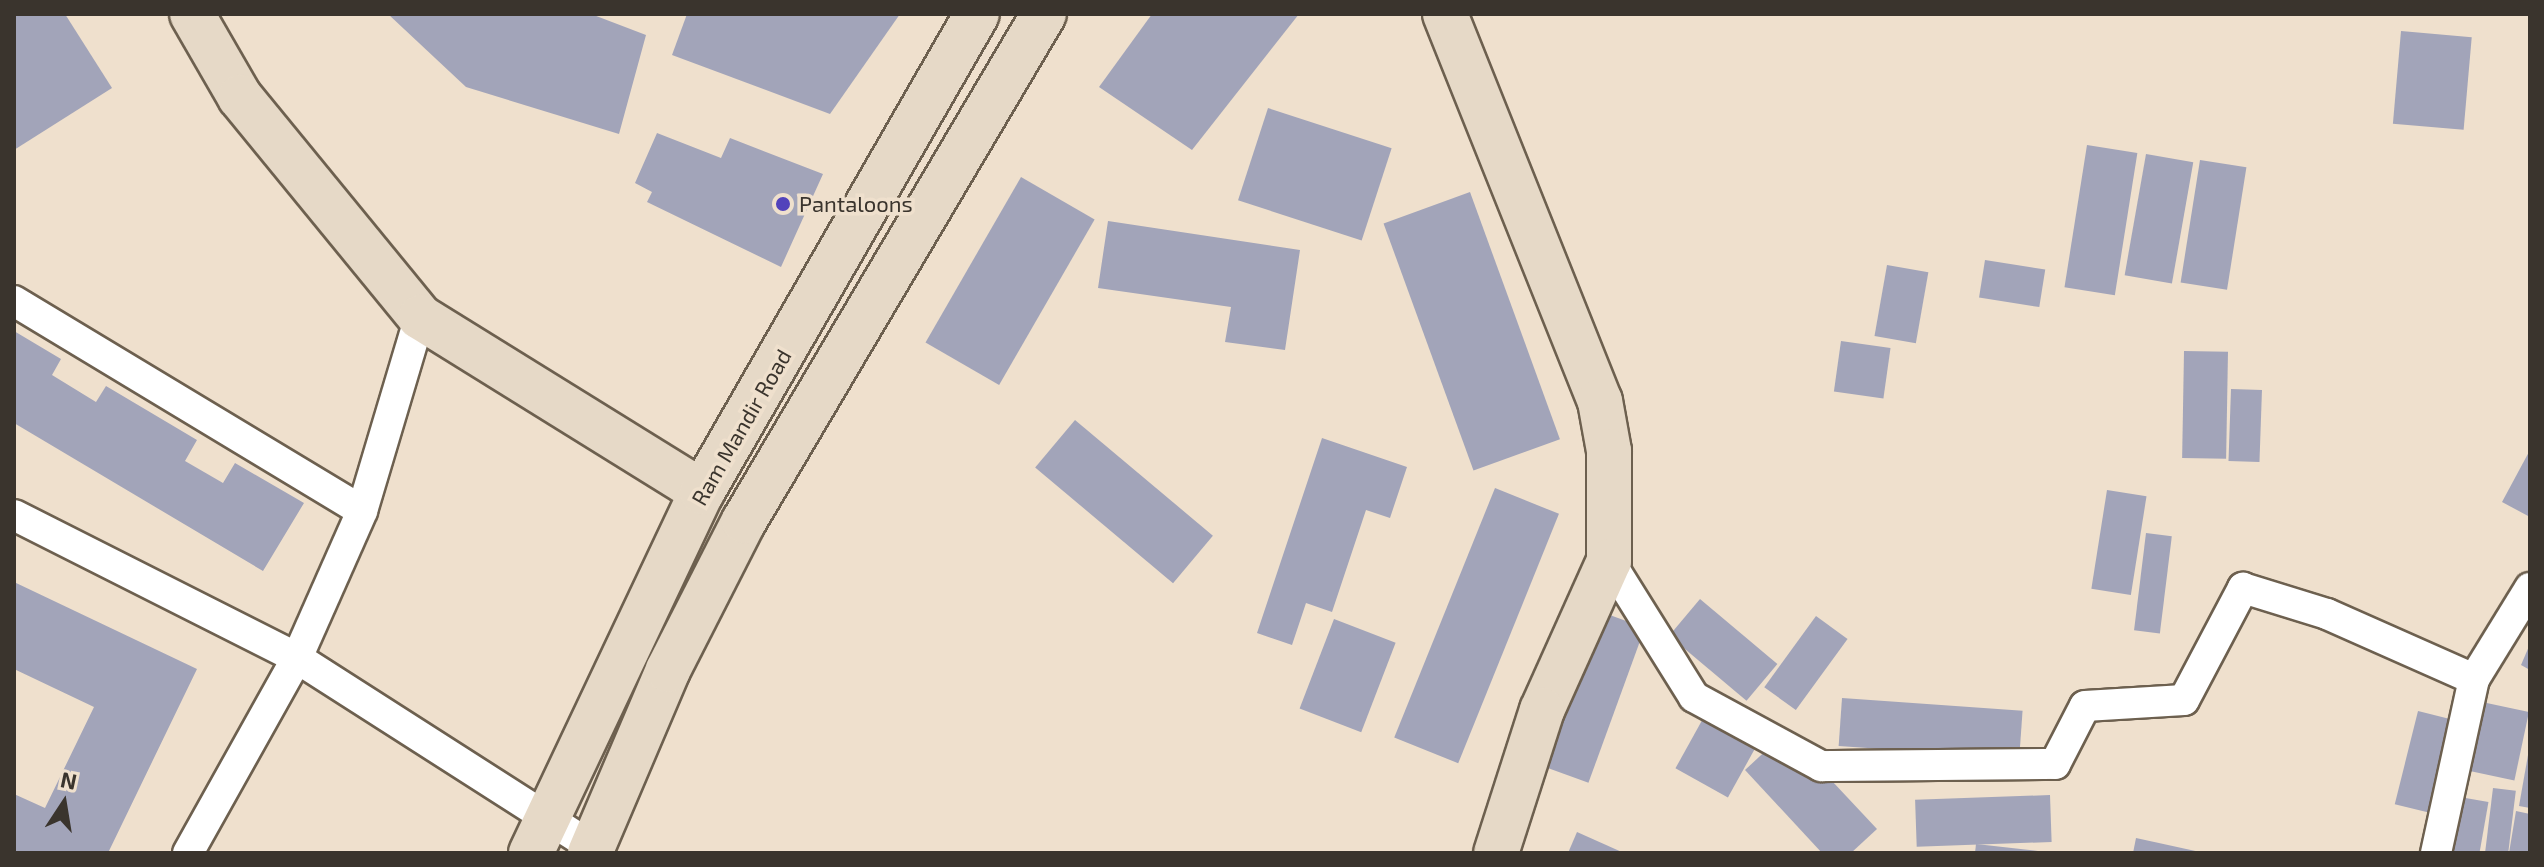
<!DOCTYPE html>
<html>
<head>
<meta charset="utf-8">
<style>
  body { margin:0 }
  #map { position:relative; width:2544px; height:867px; overflow:hidden; background:#efe0cd; font-family:"Exo 2",sans-serif }
  div>[style] { position:absolute }
  [style*='--x'] { left:calc(var(--x)*1px); top:calc(var(--y)*1px); width:calc(var(--w)*1px); rotate:calc(var(--a)*1deg) }
  .building>* { inset:0; background:#a2a4b9; transform-origin:0 0 }
  .roads { filter:drop-shadow(2px 0 #6d604f) drop-shadow(-2px 0 #6d604f) drop-shadow(0 2px #6d604f) drop-shadow(0 -2px #6d604f) }
  .street>* { height:30px; margin:-15px; padding:0 15px; transform-origin:15px; border-radius:15px; background:#fff }
  .secondary>* { height:44px; margin:-22px; padding:0 22px; transform-origin:22px; border-radius:22px; background:#e6d9c7 }
  .dots>* { width:22px; height:22px; translate:-50% -50%; box-sizing:border-box; border:4px solid #efe0cd; border-radius:50% }
  span { translate:-50% -50%; white-space:nowrap; text-align:center; line-height:1.15; -webkit-text-stroke:7px #efe0cd; paint-order:stroke }
  .poi-label { font-size:22px; color:#3a342d }
  .left { translate:0 -50%; text-align:left }
  .street-label { font-size:22px; color:#3a342d }
  .frame { position:absolute; inset:0; border:16px solid #3a342d; pointer-events:none }
  .north { position:absolute; left:24px; top:763px; width:80px; height:80px; -webkit-text-stroke:6px #efe0cd; paint-order:stroke; rotate:12deg; font-size:22px; font-weight:700; line-height:32px; text-align:center; color:#3a342d }
  .north::after { content:''; display:block; margin:auto; width:28px; height:36px; background:#3a342d; clip-path:polygon(50% 0,100% 100%,50% 72%,0 100%) }
</style>
</head>
<body>
<div id="map">
  <div class="building">
    <i style="clip-path:polygon(14px 14px,65px 14px,112px 88px,14px 150px)"></i>
    <i style="clip-path:polygon(388px 14px,591px 14px,646px 35px,619px 134px,466px 87px)"></i>
    <i style="clip-path:polygon(687px 14px,900px 14px,830px 114px,672px 55px)"></i>
    <i style="clip-path:polygon(1152px 14px,1299px 14px,1192px 150px,1099px 87px)"></i>
    <i style="left:2401px;top:31px;width:71px;height:93px;rotate:5deg"></i>
    <i style="left:1268px;top:108px;width:130px;height:97px;rotate:18deg"></i>
    <i style="clip-path:polygon(657px 133px,721px 158px,730px 138px,823px 174px,781px 267px,647px 202px,652px 192px,635px 183px)"></i>
    <i style="left:2087px;top:145px;width:51px;height:144px;rotate:9deg"></i>
    <i style="left:2146px;top:154px;width:48px;height:123px;rotate:10deg"></i>
    <i style="left:2200px;top:160px;width:47px;height:124px;rotate:9deg"></i>
    <i style="left:1021px;top:177px;width:85px;height:191px;rotate:30deg"></i>
    <i style="left:1470px;top:192px;width:263px;height:92px;rotate:70deg"></i>
    <i style="clip-path:polygon(1108px 221px,1300px 250px,1285px 350px,1225px 342px,1231px 307px,1098px 288px)"></i>
    <i style="left:1985px;top:260px;width:61px;height:38px;rotate:9deg"></i>
    <i style="left:1887px;top:265px;width:42px;height:72px;rotate:10deg"></i>
    <i style="clip-path:polygon(14px 331px,61px 359px,52px 375px,96px 402px,106px 386px,197px 440px,185px 461px,223px 483px,235px 463px,304px 503px,263px 571px,14px 423px)"></i>
    <i style="left:1841px;top:341px;width:50px;height:51px;rotate:8deg"></i>
    <i style="left:2184px;top:351px;width:44px;height:107px;rotate:1deg"></i>
    <i style="left:2231px;top:389px;width:31px;height:72px;rotate:2deg"></i>
    <i style="left:1075px;top:420px;width:180px;height:62px;rotate:40deg"></i>
    <i style="clip-path:polygon(1322px 438px,1407px 467px,1390px 518px,1366px 510px,1332px 612px,1306px 603px,1292px 645px,1257px 633px)"></i>
    <i style="clip-path:polygon(2530px 450px,2530px 517px,2502px 502px)"></i>
    <i style="left:1495px;top:488px;width:69px;height:269px;rotate:22deg"></i>
    <i style="left:2107px;top:490px;width:40px;height:100px;rotate:9deg"></i>
    <i style="left:2146px;top:533px;width:26px;height:98px;rotate:7deg"></i>
    <i style="clip-path:polygon(14px 582px,197px 669px,108px 853px,14px 853px,14px 794px,45px 808px,94px 707px,14px 669px)"></i>
    <i style="left:1700px;top:599px;width:101px;height:48px;rotate:40deg"></i>
    <i style="left:1596px;top:610px;width:52px;height:165px;rotate:20deg"></i>
    <i style="left:1816px;top:616px;width:39px;height:88px;rotate:36deg"></i>
    <i style="left:1334px;top:619px;width:66px;height:96px;rotate:21deg"></i>
    <i style="clip-path:polygon(2530px 644px,2530px 670px,2521px 665px)"></i>
    <i style="left:1842px;top:698px;width:181px;height:48px;rotate:4deg"></i>
    <i style="left:2482px;top:702px;width:48px;height:70px;rotate:12deg"></i>
    <i style="left:2418px;top:711px;width:36px;height:96px;rotate:14deg"></i>
    <i style="left:1705px;top:715px;width:60px;height:61px;rotate:29deg"></i>
    <i style="clip-path:polygon(1786px 732px,1877px 829px,1851px 853px,1822px 853px,1745px 770px)"></i>
    <i style="clip-path:polygon(2528px 755px,2530px 755px,2530px 808px,2519px 806px)"></i>
    <i style="left:2493px;top:788px;width:23px;height:66px;rotate:7deg"></i>
    <i style="left:2050px;top:795px;width:47px;height:135px;rotate:88deg"></i>
    <i style="left:2454px;top:796px;width:35px;height:58px;rotate:10deg"></i>
    <i style="clip-path:polygon(2516px 811px,2530px 814px,2530px 853px,2509px 853px)"></i>
    <i style="clip-path:polygon(1577px 832px,1624px 853px,1568px 853px)"></i>
    <i style="clip-path:polygon(2136px 838px,2200px 852px,2200px 853px,2133px 853px)"></i>
    <i style="clip-path:polygon(1976px 844px,2038px 851px,2038px 853px,1975px 853px)"></i>
  </div>
  <div class="roads">
    <div class="street">
      <i style="--x:14;--y:301;--w:406;--a:31.1"></i>
      <i style="--x:14;--y:515;--w:317;--a:26.8"></i>
      <i style="--x:297;--y:658;--w:350;--a:32.6"></i>
      <i style="--x:1609;--y:561;--w:160;--a:58"></i>
      <i style="--x:1694;--y:697;--w:145;--a:28.5"></i>
      <i style="--x:1821;--y:766;--w:234;--a:-0.5"></i>
      <i style="--x:2055;--y:764;--w:65;--a:-62.7"></i>
      <i style="--x:2085;--y:706;--w:99;--a:-3.5"></i>
      <i style="--x:2184;--y:700;--w:127;--a:-62.2"></i>
      <i style="--x:2243;--y:588;--w:88;--a:17.2"></i>
      <i style="--x:2327;--y:614;--w:161;--a:23.9"></i>
      <i style="--x:188;--y:853;--w:223;--a:-60.8"></i>
      <i style="--x:297;--y:658;--w:161;--a:-66.1"></i>
      <i style="--x:362;--y:511;--w:202;--a:-73.4"></i>
      <i style="--x:2436;--y:853;--w:178;--a:-77.7"></i>
      <i style="--x:2474;--y:679;--w:107;--a:-58.4"></i>
    </div>
    <div class="secondary">
      <i style="--x:192;--y:14;--w:96;--a:60"></i>
      <i style="--x:240;--y:97;--w:284;--a:50.7"></i>
      <i style="--x:420;--y:317;--w:332;--a:31.8"></i>
      <i style="--x:1445;--y:14;--w:417;--a:68.2"></i>
      <i style="--x:1600;--y:401;--w:51;--a:79.8"></i>
      <i style="--x:1609;--y:451;--w:110;--a:90"></i>
      <i style="--x:1609;--y:561;--w:163;--a:114.2"></i>
      <i style="--x:1542;--y:710;--w:150;--a:107.8"></i>
      <i style="--x:531;--y:853;--w:399;--a:-64.7"></i>
      <i style="--x:702;--y:492;--w:551;--a:-60.09"></i>
      <i style="--x:590;--y:853;--w:199;--a:-66.9"></i>
      <i style="--x:668;--y:670;--w:167;--a:-63"></i>
      <i style="--x:744;--y:521;--w:589;--a:-59.39"></i>
    </div>
  </div>
  <div class="dots">
    <i style="left:783px;top:204px;background:#5243bb"></i>
  </div>
  <div class="poi-label">
    <span class="left" style="left:799px;top:204px">Pantaloons</span>
  </div>
  <div class="street-label">
    <span style="left:741px;top:427px;rotate:-60deg">Ram Mandir Road</span>
  </div>
  <div class="frame"></div>
  <div class="north">N</div>
</div>
</body>
</html>
